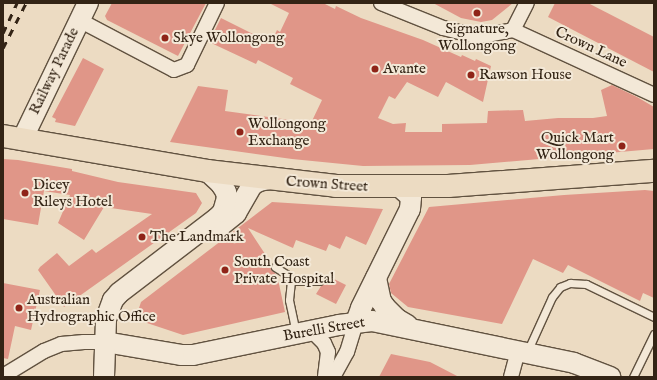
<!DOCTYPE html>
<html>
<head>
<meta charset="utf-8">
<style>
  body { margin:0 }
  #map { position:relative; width:657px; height:380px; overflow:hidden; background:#ecdbc2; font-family:"IM FELL English",serif }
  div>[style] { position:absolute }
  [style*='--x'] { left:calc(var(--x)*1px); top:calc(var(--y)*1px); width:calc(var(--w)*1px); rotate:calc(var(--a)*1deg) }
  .building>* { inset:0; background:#e09688 }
  .roads { filter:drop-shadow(1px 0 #615240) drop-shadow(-1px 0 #615240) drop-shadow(0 1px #615240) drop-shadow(0 -1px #615240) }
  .lane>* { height:7px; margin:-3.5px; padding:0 3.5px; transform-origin:3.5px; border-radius:3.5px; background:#f3e8d7 }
  .street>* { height:14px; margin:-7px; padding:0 7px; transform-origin:7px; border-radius:7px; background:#f3e8d7 }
  .secondary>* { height:20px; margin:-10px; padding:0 10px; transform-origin:10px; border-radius:10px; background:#f3e8d7 }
  .primary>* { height:22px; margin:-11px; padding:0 11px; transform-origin:11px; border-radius:11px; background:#ecdbc2 }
  .rail>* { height:3px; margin-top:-1.5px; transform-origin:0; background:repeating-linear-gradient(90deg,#332415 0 7px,transparent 0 14px) }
  .dots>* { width:11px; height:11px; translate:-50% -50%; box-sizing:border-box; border:2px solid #f3e8d7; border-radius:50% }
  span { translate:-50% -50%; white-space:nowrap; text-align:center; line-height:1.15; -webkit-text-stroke:4px #f3e8d7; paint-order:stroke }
  .poi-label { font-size:15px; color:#332415 }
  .left { translate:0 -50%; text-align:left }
  .right { translate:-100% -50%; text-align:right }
  .street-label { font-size:15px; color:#332415 }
  .frame { position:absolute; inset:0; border:4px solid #332415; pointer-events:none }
</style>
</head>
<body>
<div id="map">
  <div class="building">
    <i style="clip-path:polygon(112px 3px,206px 3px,178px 56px,107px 20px,105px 16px)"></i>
    <i style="clip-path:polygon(269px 3px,323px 3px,335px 9px,336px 6px,361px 18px,423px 40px,461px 57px,462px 55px,475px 61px,476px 59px,491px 66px,483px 102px,446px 82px,438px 97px,407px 82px,395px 99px,389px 96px,378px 118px,393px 124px,406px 123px,405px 132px,442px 132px,442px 124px,487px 123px,488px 111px,523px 110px,525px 121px,558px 118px,593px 118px,607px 116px,601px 90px,612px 85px,637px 97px,654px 107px,654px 149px,470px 165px,363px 166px,292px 159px,170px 142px,198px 86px,228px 90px,225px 111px,311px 123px,322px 100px,290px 84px,293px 78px,258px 60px,256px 64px,209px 42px,221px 18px,271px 43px,277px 30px,280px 32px,289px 13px)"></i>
    <i style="clip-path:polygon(433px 3px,513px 3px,492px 20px,481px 22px,461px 18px)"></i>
    <i style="clip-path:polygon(555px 3px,588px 3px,654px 37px,654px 72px,548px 17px)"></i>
    <i style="clip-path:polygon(83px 58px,104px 69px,75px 126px,55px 122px,56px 119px,52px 117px)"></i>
    <i style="clip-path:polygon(3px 159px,18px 160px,72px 169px,72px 171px,118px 182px,196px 193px,202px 203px,196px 213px,64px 307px,38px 270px,40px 267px,57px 253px,69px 266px,92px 249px,96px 253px,152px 214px,104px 207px,84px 240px,58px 223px,70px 195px,44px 191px,38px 225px,3px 219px)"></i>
    <i style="clip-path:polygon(645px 190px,654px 191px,654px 298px,643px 293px,640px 301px,568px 265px,563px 273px,533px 259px,502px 324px,408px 307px,391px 293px,389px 284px,429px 207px,564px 195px)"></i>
    <i style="clip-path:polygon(272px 202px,383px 209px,366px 245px,346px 236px,340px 249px,329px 244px,326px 251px,296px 240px,293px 248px,248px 228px,269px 260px,271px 270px,275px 273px,279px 284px,285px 312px,183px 335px,147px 323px,141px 316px,139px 308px,141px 302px)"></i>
    <i style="clip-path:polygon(326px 275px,346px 285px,336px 304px,316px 294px,323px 283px)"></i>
    <i style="clip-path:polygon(3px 283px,40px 290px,31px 330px,15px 326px,8px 359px,3px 358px)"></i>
    <i style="clip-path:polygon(391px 354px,430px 362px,459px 377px,379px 377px)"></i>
  </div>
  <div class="roads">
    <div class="lane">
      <i style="--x:275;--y:267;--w:13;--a:32"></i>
      <i style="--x:286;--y:274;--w:9;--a:54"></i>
      <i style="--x:291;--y:281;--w:19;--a:96"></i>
      <i style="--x:289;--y:300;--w:34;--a:78"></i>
      <i style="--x:291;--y:281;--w:28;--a:0"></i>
      <i style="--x:527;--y:352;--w:60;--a:-65.6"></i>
      <i style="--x:552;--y:297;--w:13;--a:-51"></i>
      <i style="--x:560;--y:287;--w:11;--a:-22"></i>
      <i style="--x:570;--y:283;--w:16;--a:4"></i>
      <i style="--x:586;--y:284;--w:76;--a:25.9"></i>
      <i style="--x:633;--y:377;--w:48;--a:-64"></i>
    </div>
    <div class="street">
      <i style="--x:381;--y:3;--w:67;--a:22"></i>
      <i style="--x:443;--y:28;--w:29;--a:14"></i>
      <i style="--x:471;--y:35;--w:17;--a:0"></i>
      <i style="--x:488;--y:35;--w:25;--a:-11"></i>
      <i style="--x:79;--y:20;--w:107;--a:27.8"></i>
      <i style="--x:174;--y:70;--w:14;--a:-21"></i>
      <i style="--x:187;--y:65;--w:69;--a:-64.2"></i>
      <i style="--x:513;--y:30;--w:155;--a:24.7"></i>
      <i style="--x:513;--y:30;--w:30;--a:-63"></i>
      <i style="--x:311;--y:330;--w:18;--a:45"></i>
      <i style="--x:324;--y:343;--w:10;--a:66"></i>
      <i style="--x:328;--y:352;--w:25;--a:97"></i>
      <i style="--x:3;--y:376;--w:48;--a:-31.4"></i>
      <i style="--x:44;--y:351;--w:18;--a:-22"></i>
      <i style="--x:61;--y:344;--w:23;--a:-5"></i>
      <i style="--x:84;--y:342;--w:21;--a:0"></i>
      <i style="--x:333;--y:377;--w:29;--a:-61"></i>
      <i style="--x:347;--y:352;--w:31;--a:-73"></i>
      <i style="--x:511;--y:377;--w:27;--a:-75"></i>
    </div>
    <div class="secondary">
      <i style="--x:22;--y:140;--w:152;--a:-64.3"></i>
      <i style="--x:219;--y:227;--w:22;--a:-39"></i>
      <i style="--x:236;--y:213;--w:32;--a:-60"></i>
      <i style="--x:252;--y:185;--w:8;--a:-30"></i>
      <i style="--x:259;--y:181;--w:10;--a:-11"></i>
      <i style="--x:376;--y:278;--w:24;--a:78"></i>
      <i style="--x:381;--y:301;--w:7;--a:56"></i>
      <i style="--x:385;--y:307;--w:17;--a:45"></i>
      <i style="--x:397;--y:319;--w:12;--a:31"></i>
      <i style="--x:356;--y:322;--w:15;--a:-70"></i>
      <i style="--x:361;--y:308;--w:110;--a:-63.7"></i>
      <i style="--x:410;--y:209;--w:12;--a:-85"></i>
      <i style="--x:411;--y:197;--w:15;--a:-138"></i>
      <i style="--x:105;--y:342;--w:77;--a:9.7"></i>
      <i style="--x:181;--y:355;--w:12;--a:0"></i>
      <i style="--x:193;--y:355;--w:149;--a:-11.6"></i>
      <i style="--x:339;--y:325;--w:33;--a:-7"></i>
      <i style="--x:372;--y:321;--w:206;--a:11.7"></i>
      <i style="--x:574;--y:363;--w:39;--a:21"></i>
      <i style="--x:104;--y:377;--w:58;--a:-88"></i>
      <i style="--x:106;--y:319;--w:20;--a:-70"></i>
      <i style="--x:113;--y:300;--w:9;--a:-49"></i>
      <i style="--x:119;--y:293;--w:123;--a:-37.4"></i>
      <i style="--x:217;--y:218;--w:8;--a:-45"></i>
      <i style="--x:223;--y:212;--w:15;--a:-74"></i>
      <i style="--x:227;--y:198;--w:6;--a:-99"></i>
      <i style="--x:226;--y:192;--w:9;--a:-122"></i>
      <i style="--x:221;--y:184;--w:19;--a:-137"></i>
    </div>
    <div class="primary">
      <i style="--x:3;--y:136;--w:207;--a:9.7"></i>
      <i style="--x:207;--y:171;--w:130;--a:6.6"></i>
      <i style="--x:336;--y:186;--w:112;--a:0"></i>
      <i style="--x:448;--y:186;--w:207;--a:-4.2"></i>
    </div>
  </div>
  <div class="rail">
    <i style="--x:3;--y:33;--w:33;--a:-65"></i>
    <i style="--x:3;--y:48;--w:51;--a:-62.9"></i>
  </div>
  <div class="dots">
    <i style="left:477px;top:13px;background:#8f2418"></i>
    <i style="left:165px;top:38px;background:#8f2418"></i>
    <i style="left:375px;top:69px;background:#8f2418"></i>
    <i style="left:471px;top:75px;background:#8f2418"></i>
    <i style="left:240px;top:132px;background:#8f2418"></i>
    <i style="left:622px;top:146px;background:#8f2418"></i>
    <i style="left:25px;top:193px;background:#8f2418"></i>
    <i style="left:142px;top:237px;background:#8f2418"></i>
    <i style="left:225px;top:270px;background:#8f2418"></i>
    <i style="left:19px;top:308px;background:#8f2418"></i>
  </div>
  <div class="poi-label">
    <span style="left:477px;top:37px">Signature,<br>Wollongong</span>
    <span class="left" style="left:173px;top:38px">Skye Wollongong</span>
    <span class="left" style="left:383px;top:69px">Avante</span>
    <span class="left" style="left:479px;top:75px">Rawson House</span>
    <span class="left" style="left:248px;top:132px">Wollongong<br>Exchange</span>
    <span class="right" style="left:614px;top:146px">Quick Mart<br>Wollongong</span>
    <span class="left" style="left:33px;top:193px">Dicey<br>Rileys Hotel</span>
    <span class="left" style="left:150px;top:237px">The Landmark</span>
    <span class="left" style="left:234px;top:270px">South Coast<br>Private Hospital</span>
    <span class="left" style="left:27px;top:308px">Australian<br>Hydrographic Office</span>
  </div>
  <div class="street-label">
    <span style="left:591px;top:47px;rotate:25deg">Crown Lane</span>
    <span style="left:54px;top:71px;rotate:-64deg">Railway Parade</span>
    <span style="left:327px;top:184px;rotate:4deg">Crown Street</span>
    <span style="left:324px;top:329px;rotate:-10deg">Burelli Street</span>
  </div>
  <div class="frame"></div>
</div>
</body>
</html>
